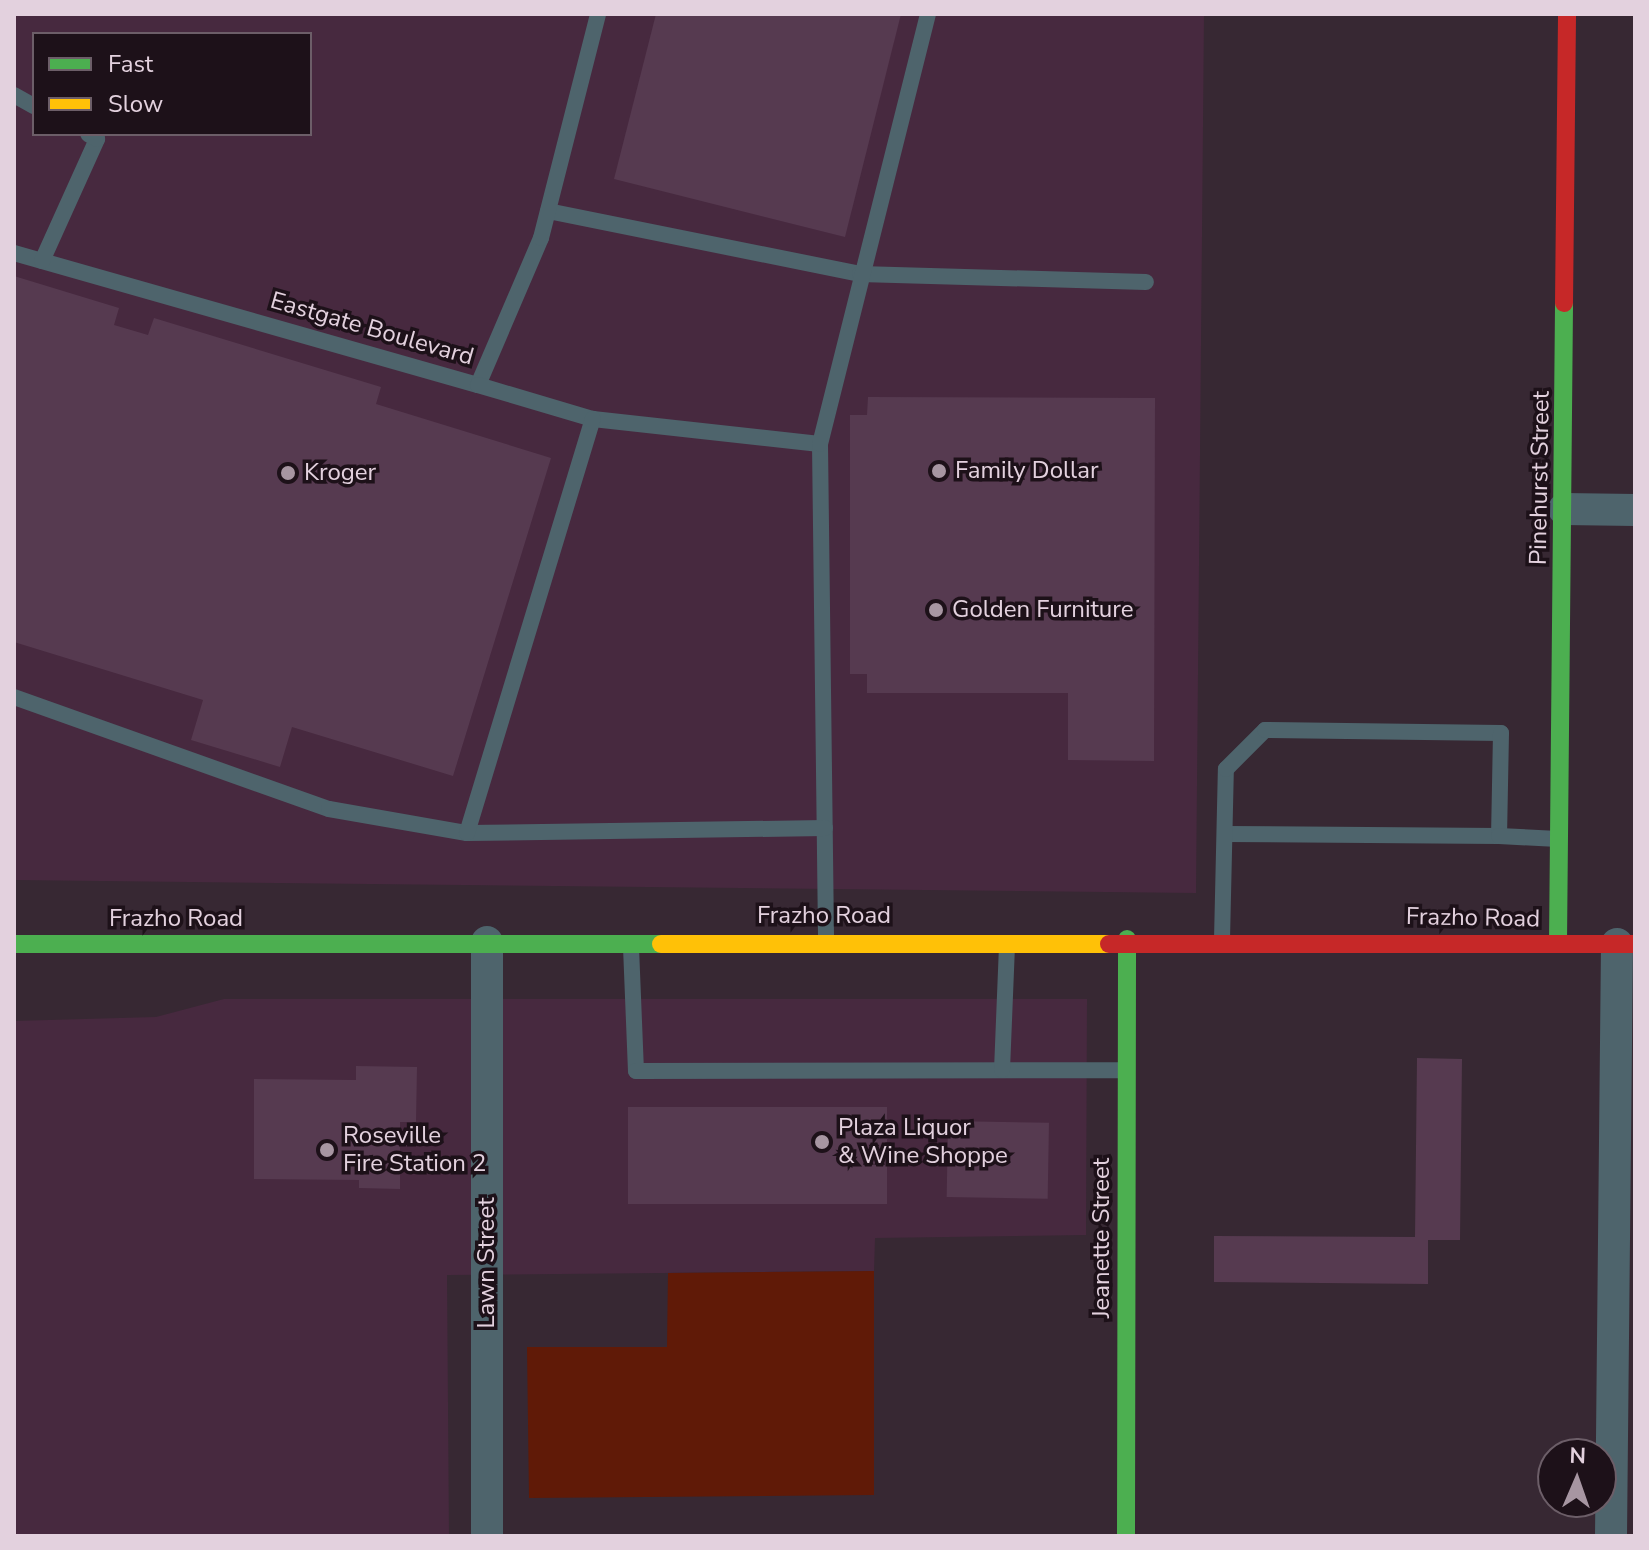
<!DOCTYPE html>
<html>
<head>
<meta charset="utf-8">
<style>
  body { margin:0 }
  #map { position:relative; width:1649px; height:1550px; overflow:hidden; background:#372833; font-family:"Nunito Sans",sans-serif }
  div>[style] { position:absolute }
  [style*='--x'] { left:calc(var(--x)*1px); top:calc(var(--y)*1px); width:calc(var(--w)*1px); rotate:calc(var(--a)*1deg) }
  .built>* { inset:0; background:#47293f }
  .green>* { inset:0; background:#601a07 }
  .building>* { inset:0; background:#563a50; transform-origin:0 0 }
  .lane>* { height:16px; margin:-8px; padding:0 8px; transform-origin:8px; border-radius:8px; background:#4e646c }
  .street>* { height:32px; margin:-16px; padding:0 16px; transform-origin:16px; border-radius:16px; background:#4e646c }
  .fast>* { height:18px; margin:-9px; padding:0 9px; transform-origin:9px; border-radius:9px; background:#4caf50 }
  .slow>* { height:18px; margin:-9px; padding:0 9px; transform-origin:9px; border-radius:9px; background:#ffc107 }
  .jam>* { height:18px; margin:-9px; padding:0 9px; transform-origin:9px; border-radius:9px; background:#c62828 }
  .dots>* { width:22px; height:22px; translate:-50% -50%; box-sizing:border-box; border:4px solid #1d1119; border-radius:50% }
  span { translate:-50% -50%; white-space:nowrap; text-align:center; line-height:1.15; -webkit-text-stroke:7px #1d1119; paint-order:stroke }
  .street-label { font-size:24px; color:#e3d1de }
  .poi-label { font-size:24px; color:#e3d1de }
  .left { translate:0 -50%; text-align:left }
  .frame { position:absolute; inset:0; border:16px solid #e3d1de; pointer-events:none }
  .legend { position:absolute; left:32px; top:32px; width:280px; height:104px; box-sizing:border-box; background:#1d1119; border:2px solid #6c5e68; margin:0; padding:10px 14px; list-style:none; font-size:24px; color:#e3d1de }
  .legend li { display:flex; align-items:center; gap:16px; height:40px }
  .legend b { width:40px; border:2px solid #6c5e68 }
  .north { position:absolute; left:1537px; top:1438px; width:80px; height:80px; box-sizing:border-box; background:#1d1119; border:2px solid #6c5e68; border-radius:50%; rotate:2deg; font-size:22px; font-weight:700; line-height:32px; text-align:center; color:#e3d1de }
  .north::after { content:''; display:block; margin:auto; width:28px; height:36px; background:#a796a2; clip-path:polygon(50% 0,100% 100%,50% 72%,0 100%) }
</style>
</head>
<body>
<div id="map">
  <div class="built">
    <i style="clip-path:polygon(evenodd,14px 14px,1204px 14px,1196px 893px,14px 880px,14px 14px,34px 34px,310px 34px,310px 134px,34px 134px,34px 34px)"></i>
    <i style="clip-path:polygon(224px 999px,1087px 999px,1086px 1235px,875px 1238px,874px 1271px,447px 1275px,449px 1536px,14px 1536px,14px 1021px,156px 1017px)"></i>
  </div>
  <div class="green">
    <i style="clip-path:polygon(874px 1271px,874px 1495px,529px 1498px,527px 1347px,667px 1347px,668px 1273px)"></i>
  </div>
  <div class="building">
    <i style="clip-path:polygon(656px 14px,901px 14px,845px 237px,614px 179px)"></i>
    <i style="clip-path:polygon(14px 276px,119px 308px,114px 325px,148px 335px,154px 318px,381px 387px,376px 404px,551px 458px,453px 776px,292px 727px,280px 767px,191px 740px,203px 700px,14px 642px)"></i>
    <i style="clip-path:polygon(868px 397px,1155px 398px,1154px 761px,1068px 760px,1068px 693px,867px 693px,867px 674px,850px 674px,850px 415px,867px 415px)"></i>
    <i style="clip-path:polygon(1417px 1058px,1462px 1059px,1460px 1240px,1428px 1240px,1428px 1284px,1214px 1282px,1214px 1236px,1415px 1237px)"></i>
    <i style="clip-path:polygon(356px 1066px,417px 1067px,416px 1122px,400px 1122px,400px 1189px,359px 1188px,359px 1180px,254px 1179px,254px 1079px,356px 1080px)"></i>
    <i style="left:628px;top:1107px;width:259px;height:97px"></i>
    <i style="left:948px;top:1121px;width:101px;height:76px;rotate:1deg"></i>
  </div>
  <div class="lane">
    <i style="--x:14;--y:95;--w:23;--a:29"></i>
    <i style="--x:548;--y:211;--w:318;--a:11.4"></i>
    <i style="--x:860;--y:274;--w:286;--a:1.6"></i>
    <i style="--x:14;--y:253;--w:482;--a:15.9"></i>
    <i style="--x:478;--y:385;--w:160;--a:-66.8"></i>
    <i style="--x:541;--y:238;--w:231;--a:-75.7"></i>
    <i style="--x:42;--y:261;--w:134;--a:-65.7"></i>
    <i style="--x:97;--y:139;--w:10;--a:-151"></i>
    <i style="--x:478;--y:385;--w:120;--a:16.5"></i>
    <i style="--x:593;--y:419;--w:228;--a:6.3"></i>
    <i style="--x:820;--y:444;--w:496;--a:89.3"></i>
    <i style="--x:820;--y:444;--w:443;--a:-75.9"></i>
    <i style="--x:14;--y:697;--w:334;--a:19.6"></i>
    <i style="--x:329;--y:809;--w:140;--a:9.9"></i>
    <i style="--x:467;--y:833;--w:358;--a:-0.8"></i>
    <i style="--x:467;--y:833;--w:433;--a:-73.1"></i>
    <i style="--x:1225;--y:834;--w:274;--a:0.4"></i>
    <i style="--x:1222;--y:940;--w:171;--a:-88.7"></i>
    <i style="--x:1226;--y:769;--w:55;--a:-45"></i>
    <i style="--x:1265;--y:730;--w:236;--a:0.7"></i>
    <i style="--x:1501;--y:733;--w:103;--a:91.1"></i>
    <i style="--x:1499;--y:836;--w:59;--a:2.9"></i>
    <i style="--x:631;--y:947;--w:124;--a:87.7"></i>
    <i style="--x:636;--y:1071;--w:488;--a:-0.1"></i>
    <i style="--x:1002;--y:1070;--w:126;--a:-87.7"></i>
  </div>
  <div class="street">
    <i style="--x:1564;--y:509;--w:71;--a:0.8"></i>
    <i style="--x:487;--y:942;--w:594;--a:90"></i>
    <i style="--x:1611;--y:1536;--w:592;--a:-89.42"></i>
  </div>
  <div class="fast">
    <i style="--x:1558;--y:943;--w:640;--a:-89.46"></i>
    <i style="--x:14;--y:944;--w:647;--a:0"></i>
    <i style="--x:1126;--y:1536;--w:597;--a:-89.9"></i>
  </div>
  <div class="slow">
    <i style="--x:661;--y:944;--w:448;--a:0"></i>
  </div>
  <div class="jam">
    <i style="--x:1564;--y:303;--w:289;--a:-89.4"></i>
    <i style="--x:1109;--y:944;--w:526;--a:0"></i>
  </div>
  <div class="dots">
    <i style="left:939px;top:471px;background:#a796a2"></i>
    <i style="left:288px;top:473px;background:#a796a2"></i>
    <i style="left:936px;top:610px;background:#a796a2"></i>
    <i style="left:822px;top:1142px;background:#a796a2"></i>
    <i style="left:327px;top:1150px;background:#a796a2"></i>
  </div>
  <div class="street-label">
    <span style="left:372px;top:329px;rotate:16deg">Eastgate Boulevard</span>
    <span style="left:1540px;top:478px;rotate:-89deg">Pinehurst Street</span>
    <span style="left:824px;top:916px">Frazho Road</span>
    <span style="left:1473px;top:918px;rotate:1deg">Frazho Road</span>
    <span style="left:176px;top:919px">Frazho Road</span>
    <span style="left:1102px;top:1238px;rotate:-90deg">Jeanette Street</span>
    <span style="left:487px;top:1263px;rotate:-90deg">Lawn Street</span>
  </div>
  <div class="poi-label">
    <span class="left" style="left:955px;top:471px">Family Dollar</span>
    <span class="left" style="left:304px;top:473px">Kroger</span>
    <span class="left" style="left:952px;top:610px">Golden Furniture</span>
    <span class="left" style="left:838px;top:1142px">Plaza Liquor<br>&amp; Wine Shoppe</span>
    <span class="left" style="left:343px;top:1150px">Roseville<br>Fire Station 2</span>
  </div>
  <div class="frame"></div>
  <ul class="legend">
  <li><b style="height:10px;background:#4caf50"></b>Fast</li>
  <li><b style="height:10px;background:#ffc107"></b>Slow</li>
  </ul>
  <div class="north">N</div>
</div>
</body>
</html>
